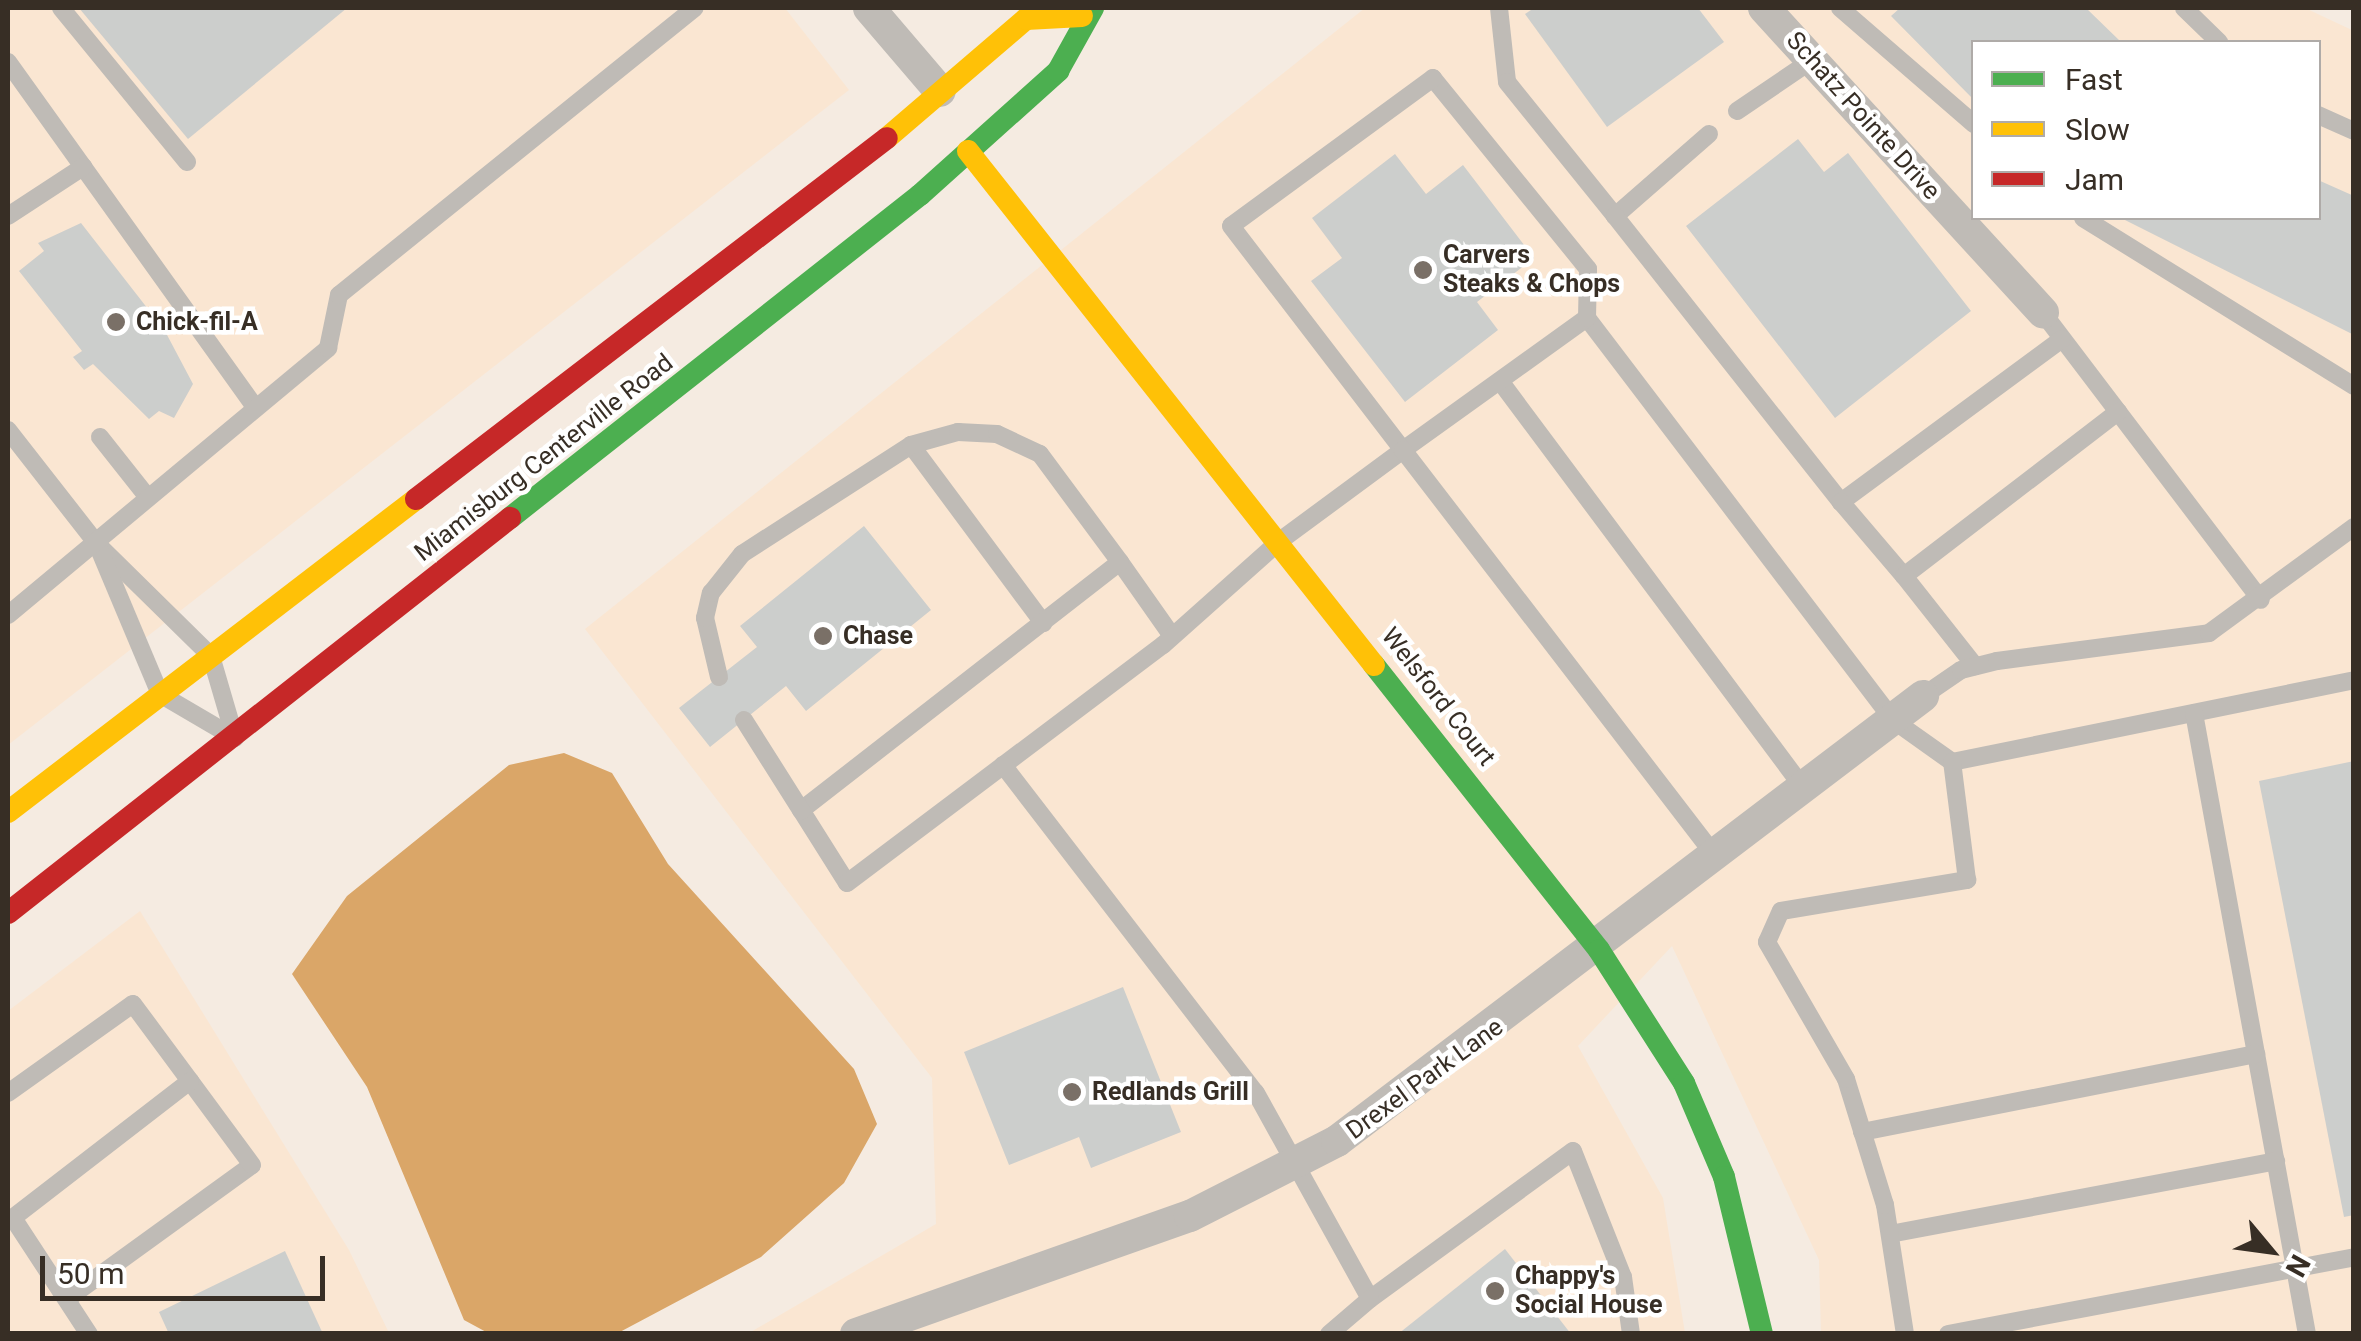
<!DOCTYPE html>
<html>
<head>
<meta charset="utf-8">
<style>
  body { margin:0 }
  #map { position:relative; width:2361px; height:1341px; overflow:hidden; background:#f5ebe1; font-family:Roboto,sans-serif }
  div>[style] { position:absolute }
  [style*='--x'] { left:calc(var(--x)*1px); top:calc(var(--y)*1px); width:calc(var(--w)*1px); rotate:calc(var(--a)*1deg) }
  .built>* { inset:0; background:#fae6d2 }
  .water>* { inset:0; background:#daa668 }
  .building>* { inset:0; background:#cccecc }
  .lane>* { height:18px; margin:-9px; padding:0 9px; transform-origin:9px; border-radius:9px; background:#bfbbb6 }
  .street>* { height:32px; margin:-16px; padding:0 16px; transform-origin:16px; border-radius:16px; background:#bfbbb6 }
  .fast>* { height:22px; margin:-11px; padding:0 11px; transform-origin:11px; border-radius:11px; background:#4caf50 }
  .slow>* { height:22px; margin:-11px; padding:0 11px; transform-origin:11px; border-radius:11px; background:#ffc107 }
  .jam>* { height:22px; margin:-11px; padding:0 11px; transform-origin:11px; border-radius:11px; background:#c62828 }
  .dots>* { width:28px; height:28px; translate:-50% -50%; box-sizing:border-box; border:5px solid #fff; border-radius:50% }
  span { translate:-50% -50%; white-space:nowrap; text-align:center; line-height:1.15; -webkit-text-stroke:9px #fff; paint-order:stroke }
  .street-label { font-size:25px; color:#372e25 }
  .poi-label { font-size:25px; color:#372e25; font-weight:700 }
  .left { translate:0 -50%; text-align:left }
  .frame { position:absolute; inset:0; border:10px solid #372e25; pointer-events:none }
  .legend { position:absolute; left:1971px; top:40px; width:350px; height:180px; box-sizing:border-box; background:#fff; border:2px solid #afaba8; margin:0; padding:12px 18px; list-style:none; font-size:30px; color:#372e25 }
  .legend li { display:flex; align-items:center; gap:20px; height:50px }
  .legend b { width:50px; border:2px solid #afaba8 }
  .north { position:absolute; left:2221px; top:1201px; width:100px; height:100px; -webkit-text-stroke:8px #fff; paint-order:stroke; rotate:119deg; font-size:28px; font-weight:700; line-height:40px; text-align:center; color:#372e25 }
  .north::after { content:''; display:block; margin:auto; width:35px; height:45px; background:#372e25; clip-path:polygon(50% 0,100% 100%,50% 72%,0 100%) }
  .scale { position:absolute; left:40px; top:1256px; width:285px; height:45px; box-sizing:border-box; border:5px solid #372e25; border-top:0; padding-left:12px; font-size:30px; line-height:35px; white-space:nowrap; color:#372e25; -webkit-text-stroke:8px #fff; paint-order:stroke }
</style>
</head>
<body>
<div id="map">
  <div class="built">
    <i style="clip-path:polygon(8px 8px,785px 8px,849px 90px,8px 745px)"></i>
    <i style="clip-path:polygon(evenodd,1365px 8px,2305px 8px,2354px 31px,2353px 1333px,1821px 1333px,1819px 1260px,1672px 946px,1578px 1046px,1663px 1198px,1685px 1333px,749px 1333px,936px 1224px,932px 1078px,585px 629px,1365px 8px,1974px 42px,2318px 42px,2318px 218px,1974px 218px,1974px 42px)"></i>
    <i style="clip-path:polygon(140px 911px,349px 1250px,389px 1333px,8px 1334px,8px 1011px)"></i>
  </div>
  <div class="water">
    <i style="clip-path:polygon(564px 753px,612px 773px,668px 864px,854px 1069px,877px 1124px,844px 1183px,761px 1257px,618px 1333px,488px 1333px,464px 1320px,367px 1087px,292px 974px,347px 896px,509px 765px)"></i>
  </div>
  <div class="building">
    <i style="clip-path:polygon(79px 8px,347px 8px,188px 139px)"></i>
    <i style="clip-path:polygon(1534px 8px,1698px 8px,1724px 42px,1607px 127px,1525px 14px)"></i>
    <i style="clip-path:polygon(1900px 8px,2086px 8px,2121px 42px,1974px 42px,1974px 100px,1891px 16px)"></i>
    <i style="clip-path:polygon(1798px 139px,1824px 172px,1848px 153px,1971px 311px,1835px 418px,1686px 226px)"></i>
    <i style="clip-path:polygon(1395px 154px,1426px 194px,1463px 165px,1534px 258px,1477px 302px,1498px 330px,1405px 402px,1311px 281px,1342px 258px,1312px 218px)"></i>
    <i style="clip-path:polygon(2318px 180px,2354px 196px,2354px 335px,2121px 218px,2318px 218px)"></i>
    <i style="clip-path:polygon(81px 223px,155px 318px,164px 311px,175px 325px,166px 333px,193px 384px,174px 418px,159px 411px,149px 419px,93px 364px,84px 370px,73px 357px,82px 351px,19px 271px,44px 251px,38px 243px)"></i>
    <i style="clip-path:polygon(864px 526px,931px 610px,806px 711px,786px 686px,710px 747px,679px 708px,757px 647px,740px 626px)"></i>
    <i style="clip-path:polygon(2354px 761px,2354px 1215px,2344px 1217px,2259px 781px)"></i>
    <i style="clip-path:polygon(1123px 987px,1181px 1132px,1091px 1168px,1079px 1137px,1009px 1165px,964px 1052px)"></i>
    <i style="clip-path:polygon(1505px 1249px,1571px 1334px,1398px 1334px)"></i>
    <i style="clip-path:polygon(285px 1251px,323px 1334px,169px 1334px,159px 1312px)"></i>
  </div>
  <div class="lane">
    <i style="--x:61;--y:8;--w:199;--a:50.7"></i>
    <i style="--x:1499;--y:8;--w:74;--a:83.8"></i>
    <i style="--x:1507;--y:82;--w:172;--a:51.1"></i>
    <i style="--x:1840;--y:8;--w:177;--a:40.9"></i>
    <i style="--x:2184;--y:8;--w:49;--a:44.2"></i>
    <i style="--x:8;--y:62;--w:419;--a:54.4"></i>
    <i style="--x:1737;--y:111;--w:91;--a:-34.2"></i>
    <i style="--x:2318;--y:115;--w:39;--a:24"></i>
    <i style="--x:1709;--y:134;--w:125;--a:138.9"></i>
    <i style="--x:1615;--y:216;--w:365;--a:51.7"></i>
    <i style="--x:8;--y:216;--w:90;--a:-33.2"></i>
    <i style="--x:2083;--y:218;--w:319;--a:31.8"></i>
    <i style="--x:2043;--y:313;--w:360;--a:52.8"></i>
    <i style="--x:1587;--y:318;--w:505;--a:52.72"></i>
    <i style="--x:1893;--y:720;--w:72;--a:35.4"></i>
    <i style="--x:1952;--y:762;--w:410;--a:-11.5"></i>
    <i style="--x:2062;--y:339;--w:275;--a:143.6"></i>
    <i style="--x:1841;--y:502;--w:97;--a:49.6"></i>
    <i style="--x:1904;--y:576;--w:270;--a:-37.5"></i>
    <i style="--x:1500;--y:381;--w:510;--a:53.29"></i>
    <i style="--x:8;--y:430;--w:145;--a:52"></i>
    <i style="--x:100;--y:437;--w:74;--a:51.6"></i>
    <i style="--x:911;--y:445;--w:222;--a:53.4"></i>
    <i style="--x:97;--y:544;--w:160;--a:44.5"></i>
    <i style="--x:211;--y:656;--w:85;--a:73.7"></i>
    <i style="--x:235;--y:738;--w:87;--a:-149.6"></i>
    <i style="--x:160;--y:694;--w:163;--a:-112.8"></i>
    <i style="--x:1904;--y:576;--w:115;--a:51.7"></i>
    <i style="--x:8;--y:615;--w:417;--a:-39.8"></i>
    <i style="--x:328;--y:348;--w:54;--a:-78.3"></i>
    <i style="--x:339;--y:295;--w:457;--a:-38.9"></i>
    <i style="--x:1172;--y:636;--w:90;--a:-125.1"></i>
    <i style="--x:1120;--y:562;--w:404;--a:142.1"></i>
    <i style="--x:801;--y:810;--w:86;--a:57.8"></i>
    <i style="--x:847;--y:883;--w:396;--a:-37"></i>
    <i style="--x:1163;--y:645;--w:158;--a:-41.7"></i>
    <i style="--x:1281;--y:540;--w:152;--a:-36.4"></i>
    <i style="--x:1403;--y:450;--w:226;--a:-35.7"></i>
    <i style="--x:1587;--y:318;--w:49;--a:-88.8"></i>
    <i style="--x:1588;--y:269;--w:246;--a:-129.1"></i>
    <i style="--x:1433;--y:78;--w:250;--a:143.8"></i>
    <i style="--x:1231;--y:226;--w:282;--a:52.5"></i>
    <i style="--x:1403;--y:450;--w:513;--a:52.44"></i>
    <i style="--x:719;--y:677;--w:61;--a:-103.3"></i>
    <i style="--x:705;--y:618;--w:26;--a:-77"></i>
    <i style="--x:711;--y:593;--w:50;--a:-51.5"></i>
    <i style="--x:742;--y:554;--w:201;--a:-32.8"></i>
    <i style="--x:911;--y:445;--w:49;--a:-15.5"></i>
    <i style="--x:958;--y:432;--w:39;--a:3"></i>
    <i style="--x:997;--y:434;--w:47;--a:24.9"></i>
    <i style="--x:1040;--y:454;--w:134;--a:53.5"></i>
    <i style="--x:1923;--y:696;--w:46;--a:-34.4"></i>
    <i style="--x:1961;--y:670;--w:37;--a:-14"></i>
    <i style="--x:1997;--y:661;--w:214;--a:-7.5"></i>
    <i style="--x:2209;--y:633;--w:180;--a:-36.2"></i>
    <i style="--x:2194;--y:713;--w:631;--a:79.69"></i>
    <i style="--x:744;--y:720;--w:107;--a:57.7"></i>
    <i style="--x:1003;--y:765;--w:414;--a:52.4"></i>
    <i style="--x:1256;--y:1093;--w:235;--a:61"></i>
    <i style="--x:1370;--y:1299;--w:251;--a:-36.1"></i>
    <i style="--x:1573;--y:1151;--w:136;--a:68.4"></i>
    <i style="--x:1623;--y:1277;--w:58;--a:82"></i>
    <i style="--x:8;--y:1093;--w:153;--a:-35.5"></i>
    <i style="--x:133;--y:1004;--w:96;--a:53.5"></i>
    <i style="--x:1862;--y:1132;--w:402;--a:-11.2"></i>
    <i style="--x:1890;--y:1234;--w:393;--a:-10.7"></i>
    <i style="--x:67;--y:1299;--w:228;--a:-35.9"></i>
    <i style="--x:252;--y:1165;--w:104;--a:-126.4"></i>
    <i style="--x:190;--y:1081;--w:224;--a:142.3"></i>
    <i style="--x:13;--y:1218;--w:139;--a:56.8"></i>
    <i style="--x:1329;--y:1334;--w:54;--a:-40.5"></i>
    <i style="--x:1905;--y:1334;--w:131;--a:-98.8"></i>
    <i style="--x:1885;--y:1205;--w:132;--a:-107.2"></i>
    <i style="--x:1846;--y:1079;--w:158;--a:-120"></i>
    <i style="--x:1767;--y:942;--w:34;--a:-66"></i>
    <i style="--x:1781;--y:911;--w:189;--a:-9.5"></i>
    <i style="--x:1967;--y:880;--w:119;--a:-97.2"></i>
    <i style="--x:1948;--y:1334;--w:413;--a:-10.7"></i>
  </div>
  <div class="street">
    <i style="--x:869;--y:8;--w:109;--a:49.5"></i>
    <i style="--x:1764;--y:8;--w:413;--a:47.5"></i>
    <i style="--x:856;--y:1334;--w:354;--a:-19.5"></i>
    <i style="--x:1190;--y:1216;--w:165;--a:-27"></i>
    <i style="--x:1337;--y:1141;--w:736;--a:-37.21"></i>
  </div>
  <div class="fast">
    <i style="--x:510;--y:518;--w:522;--a:-38.23"></i>
    <i style="--x:920;--y:195;--w:186;--a:-41.9"></i>
    <i style="--x:1058;--y:71;--w:72;--a:-60.9"></i>
    <i style="--x:1374;--y:665;--w:363;--a:51.7"></i>
    <i style="--x:1599;--y:950;--w:158;--a:57.4"></i>
    <i style="--x:1684;--y:1083;--w:102;--a:66.9"></i>
    <i style="--x:1724;--y:1177;--w:162;--a:76.4"></i>
  </div>
  <div class="slow">
    <i style="--x:887;--y:138;--w:183;--a:-40.6"></i>
    <i style="--x:1026;--y:19;--w:56;--a:-3.1"></i>
    <i style="--x:968;--y:151;--w:655;--a:51.7"></i>
    <i style="--x:8;--y:812;--w:514;--a:-37.49"></i>
  </div>
  <div class="jam">
    <i style="--x:416;--y:499;--w:593;--a:-37.47"></i>
    <i style="--x:8;--y:913;--w:639;--a:-38.2"></i>
  </div>
  <div class="dots">
    <i style="left:1423px;top:270px;background:#7a7067"></i>
    <i style="left:116px;top:322px;background:#7a7067"></i>
    <i style="left:823px;top:636px;background:#7a7067"></i>
    <i style="left:1072px;top:1092px;background:#7a7067"></i>
    <i style="left:1495px;top:1291px;background:#7a7067"></i>
  </div>
  <div class="street-label">
    <span style="left:1863px;top:116px;rotate:48deg">Schatz Pointe Drive</span>
    <span style="left:544px;top:458px;rotate:-38deg">Miamisburg Centerville Road</span>
    <span style="left:1438px;top:697px;rotate:52deg">Welsford Court</span>
    <span style="left:1425px;top:1079px;rotate:-36deg">Drexel Park Lane</span>
  </div>
  <div class="poi-label">
    <span class="left" style="left:1443px;top:270px">Carvers<br>Steaks &amp; Chops</span>
    <span class="left" style="left:136px;top:322px">Chick-fil-A</span>
    <span class="left" style="left:843px;top:636px">Chase</span>
    <span class="left" style="left:1092px;top:1092px">Redlands Grill</span>
    <span class="left" style="left:1515px;top:1291px">Chappy's<br>Social House</span>
  </div>
  <div class="frame"></div>
  <ul class="legend">
  <li><b style="height:12px;background:#4caf50"></b>Fast</li>
  <li><b style="height:12px;background:#ffc107"></b>Slow</li>
  <li><b style="height:12px;background:#c62828"></b>Jam</li>
  </ul>
  <div class="north">N</div>
  <div class="scale">50 m</div>
</div>
</body>
</html>
